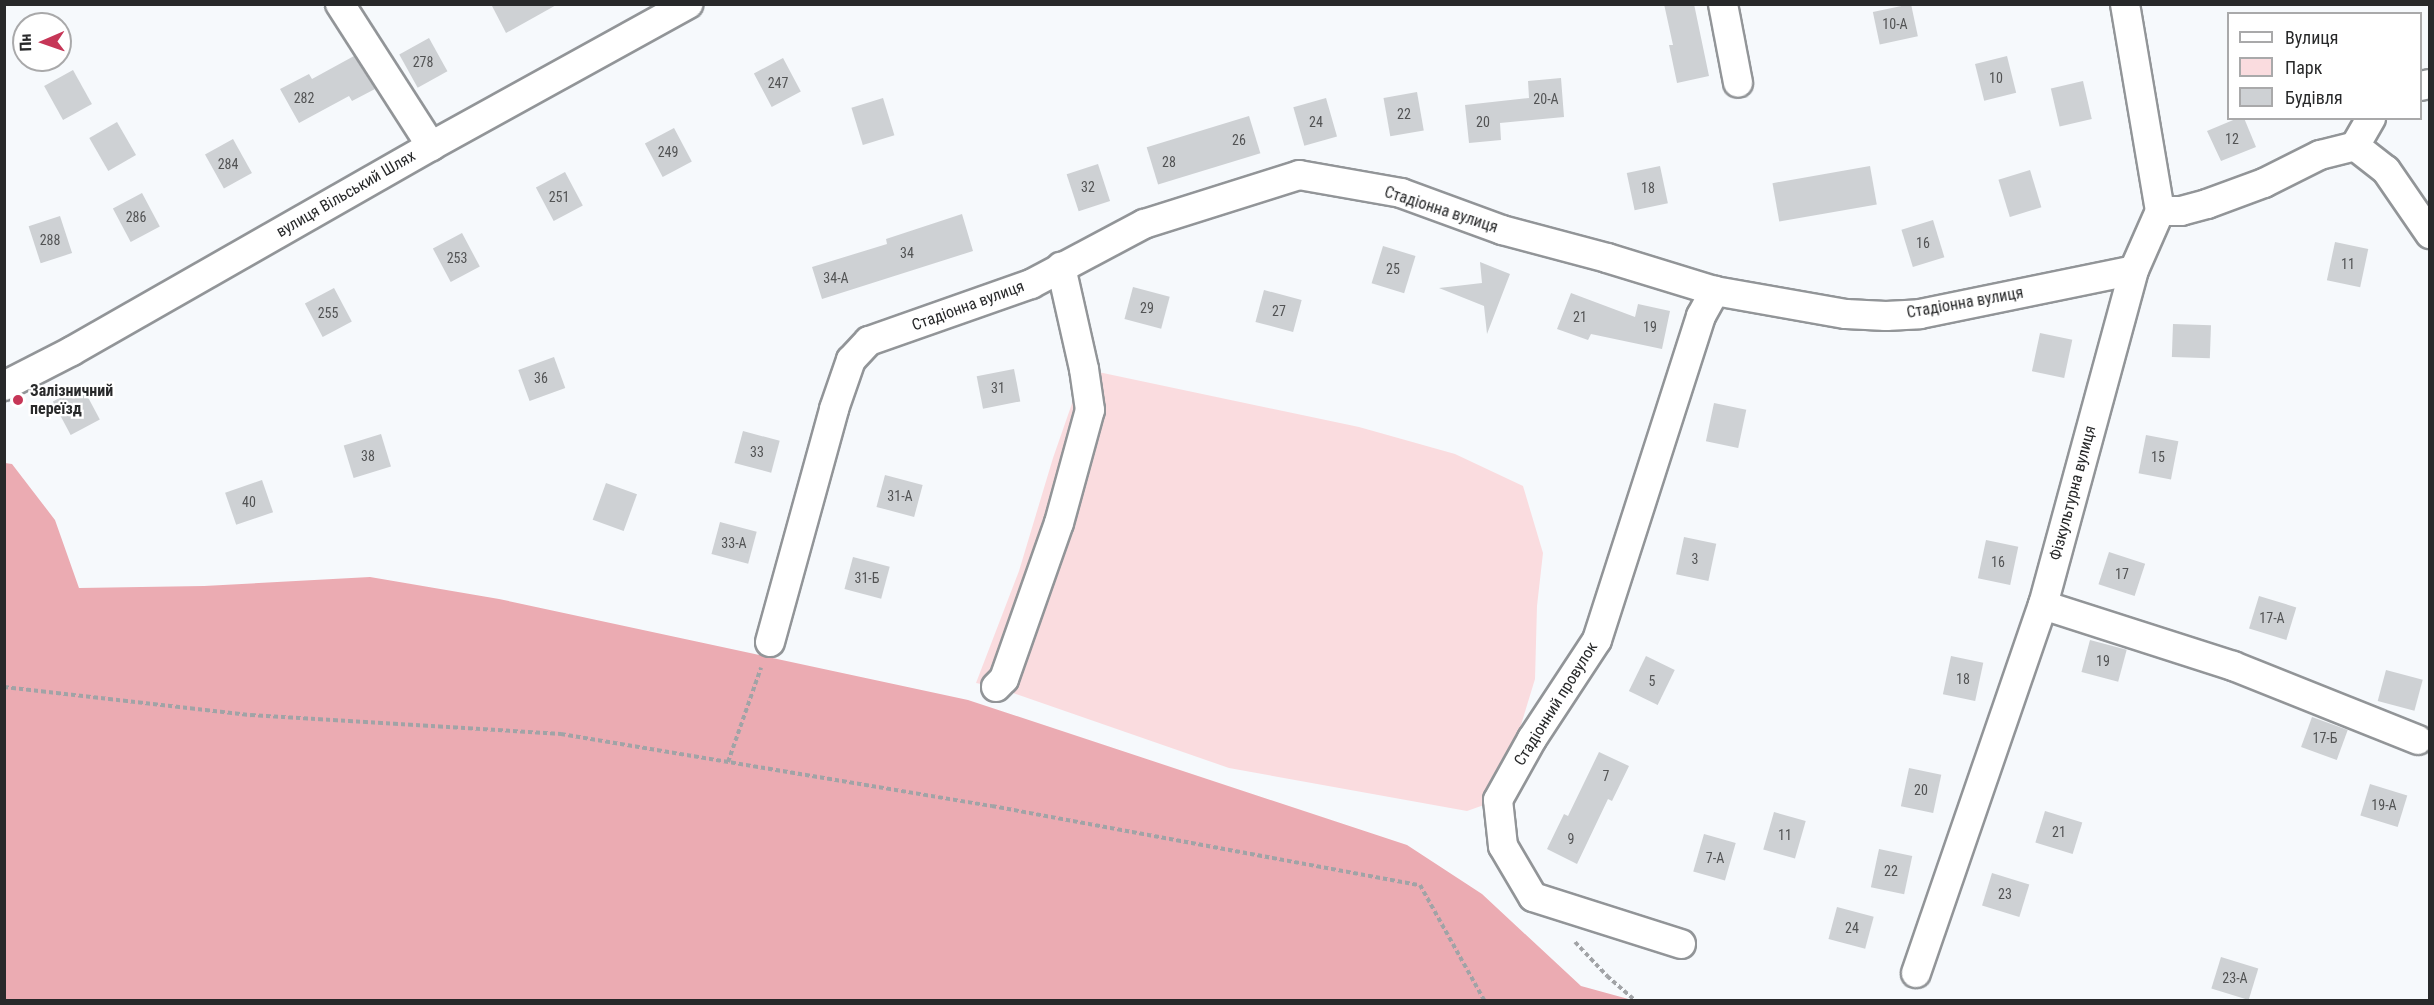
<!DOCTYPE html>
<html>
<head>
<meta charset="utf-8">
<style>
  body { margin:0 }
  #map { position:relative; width:2434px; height:1005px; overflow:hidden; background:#f6f9fc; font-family:"Roboto Condensed",sans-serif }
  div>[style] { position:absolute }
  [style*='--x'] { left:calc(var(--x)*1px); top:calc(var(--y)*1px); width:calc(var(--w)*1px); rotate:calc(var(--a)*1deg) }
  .green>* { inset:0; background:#fadcdf }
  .forest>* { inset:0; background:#ebabb2 }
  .building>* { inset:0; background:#ced1d4; transform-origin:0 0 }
  .path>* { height:4px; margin-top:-2px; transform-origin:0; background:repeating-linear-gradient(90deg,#a1a3a6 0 4.5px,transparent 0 7.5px) }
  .roads { filter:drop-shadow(2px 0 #929598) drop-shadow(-2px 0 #929598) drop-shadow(0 2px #929598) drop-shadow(0 -2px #929598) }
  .minor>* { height:28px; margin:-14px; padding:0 14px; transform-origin:14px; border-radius:14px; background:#fff }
  .dots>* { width:16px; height:16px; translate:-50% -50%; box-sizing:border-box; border:3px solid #fff; border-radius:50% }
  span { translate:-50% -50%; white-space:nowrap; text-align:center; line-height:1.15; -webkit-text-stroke:4.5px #fff; paint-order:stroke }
  .number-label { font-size:14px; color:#525354 }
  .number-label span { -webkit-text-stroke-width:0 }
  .street-label { font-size:16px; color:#28292a }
  .poi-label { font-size:16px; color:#28292a; font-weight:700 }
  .left { translate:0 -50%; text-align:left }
  .frame { position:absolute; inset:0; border:6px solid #28292a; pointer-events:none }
  .legend { position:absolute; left:2227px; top:12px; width:195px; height:108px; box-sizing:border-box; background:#fff; border:2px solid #a9a9aa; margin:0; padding:8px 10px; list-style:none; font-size:18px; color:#28292a }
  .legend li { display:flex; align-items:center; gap:12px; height:30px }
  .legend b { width:30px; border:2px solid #a9a9aa }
  .north { position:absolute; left:12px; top:12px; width:60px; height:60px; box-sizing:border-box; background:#fff; border:2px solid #a9a9aa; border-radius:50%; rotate:268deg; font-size:16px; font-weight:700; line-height:24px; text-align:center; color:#28292a }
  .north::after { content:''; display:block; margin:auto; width:21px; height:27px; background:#c63657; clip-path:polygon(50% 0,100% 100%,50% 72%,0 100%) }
</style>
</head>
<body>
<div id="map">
  <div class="green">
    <i style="clip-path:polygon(1084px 369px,1359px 427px,1455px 454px,1523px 486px,1543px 553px,1537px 606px,1535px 679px,1498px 800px,1467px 811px,1229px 768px,996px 687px,976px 683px,1019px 571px,1053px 458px)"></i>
  </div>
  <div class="forest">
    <i style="clip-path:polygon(5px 463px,12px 464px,55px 520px,79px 588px,204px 586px,370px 577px,499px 599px,968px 700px,1407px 845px,1482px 894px,1581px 986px,1632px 1000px,5px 1000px)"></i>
  </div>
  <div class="building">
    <i style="clip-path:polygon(491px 4px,558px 4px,506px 33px)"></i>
    <i style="clip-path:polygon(1664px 4px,1694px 4px,1709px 76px,1677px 83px,1669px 45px,1673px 45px)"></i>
    <i style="left:1911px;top:4px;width:33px;height:39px;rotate:78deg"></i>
    <i style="left:429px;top:38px;width:38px;height:34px;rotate:61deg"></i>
    <i style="clip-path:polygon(354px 56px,375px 89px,352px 101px,349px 96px,299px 123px,280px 89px,309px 74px,312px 79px)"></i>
    <i style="left:2007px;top:56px;width:38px;height:33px;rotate:76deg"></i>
    <i style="left:783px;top:58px;width:38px;height:33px;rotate:62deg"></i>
    <i style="left:73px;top:70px;width:39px;height:33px;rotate:61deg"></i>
    <i style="clip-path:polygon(1561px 78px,1564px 117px,1500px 123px,1501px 140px,1469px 143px,1465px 105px,1529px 98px,1528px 81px)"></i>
    <i style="left:2083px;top:81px;width:39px;height:33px;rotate:77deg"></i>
    <i style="left:1417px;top:92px;width:39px;height:34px;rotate:80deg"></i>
    <i style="left:883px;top:98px;width:39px;height:33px;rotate:73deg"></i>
    <i style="left:1326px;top:98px;width:40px;height:34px;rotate:74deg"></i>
    <i style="left:1249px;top:116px;width:39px;height:107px;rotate:73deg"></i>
    <i style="clip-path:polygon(2238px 118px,2244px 118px,2256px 147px,2221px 161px,2207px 131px)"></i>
    <i style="left:117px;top:122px;width:38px;height:32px;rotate:60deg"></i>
    <i style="left:674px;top:128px;width:38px;height:33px;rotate:62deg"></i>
    <i style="left:233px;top:139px;width:39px;height:32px;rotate:61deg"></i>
    <i style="left:1098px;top:164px;width:39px;height:33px;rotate:72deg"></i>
    <i style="left:1660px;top:166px;width:38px;height:34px;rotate:78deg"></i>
    <i style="left:1870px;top:166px;width:39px;height:99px;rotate:80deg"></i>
    <i style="left:2030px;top:170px;width:39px;height:33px;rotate:73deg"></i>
    <i style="left:565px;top:172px;width:38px;height:33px;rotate:62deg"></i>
    <i style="left:142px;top:193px;width:38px;height:33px;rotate:62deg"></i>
    <i style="clip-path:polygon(962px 214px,973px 251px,822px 299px,812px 267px,887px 244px,886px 239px)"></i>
    <i style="left:60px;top:216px;width:39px;height:33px;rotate:72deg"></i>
    <i style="left:1933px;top:220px;width:39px;height:33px;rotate:73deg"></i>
    <i style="left:462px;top:233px;width:38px;height:33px;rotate:62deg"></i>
    <i style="left:2335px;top:242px;width:34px;height:39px;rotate:12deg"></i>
    <i style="left:1383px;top:246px;width:34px;height:39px;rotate:17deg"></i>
    <i style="clip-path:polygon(1480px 262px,1510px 274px,1487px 334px,1484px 306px,1439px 288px,1482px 283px)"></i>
    <i style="left:1133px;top:287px;width:38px;height:33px;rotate:15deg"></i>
    <i style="left:334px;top:288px;width:38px;height:33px;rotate:62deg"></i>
    <i style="left:1264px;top:290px;width:39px;height:33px;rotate:15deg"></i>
    <i style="clip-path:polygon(1571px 293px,1635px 317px,1638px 304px,1670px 311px,1662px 349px,1591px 334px,1588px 340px,1557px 329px)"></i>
    <i style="left:2173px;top:324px;width:38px;height:33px;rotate:2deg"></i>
    <i style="left:2040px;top:333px;width:33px;height:39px;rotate:12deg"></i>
    <i style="left:554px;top:357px;width:33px;height:38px;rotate:70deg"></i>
    <i style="left:1014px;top:369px;width:33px;height:38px;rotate:79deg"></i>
    <i style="left:82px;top:386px;width:38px;height:33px;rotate:62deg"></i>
    <i style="left:1714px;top:403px;width:33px;height:39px;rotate:12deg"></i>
    <i style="left:743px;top:431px;width:38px;height:33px;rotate:15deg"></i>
    <i style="left:381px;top:434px;width:34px;height:39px;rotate:73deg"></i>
    <i style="left:2146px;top:435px;width:33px;height:39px;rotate:11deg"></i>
    <i style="left:885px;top:475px;width:39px;height:33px;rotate:15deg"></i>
    <i style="left:262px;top:480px;width:34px;height:39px;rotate:71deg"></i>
    <i style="left:606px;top:483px;width:33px;height:39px;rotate:20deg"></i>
    <i style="left:720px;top:522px;width:38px;height:33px;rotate:15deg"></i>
    <i style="left:1684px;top:537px;width:33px;height:38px;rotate:12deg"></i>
    <i style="left:1986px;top:540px;width:33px;height:39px;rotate:12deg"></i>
    <i style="left:2109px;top:552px;width:38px;height:34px;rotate:18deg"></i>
    <i style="left:853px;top:557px;width:38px;height:33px;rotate:15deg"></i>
    <i style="left:2259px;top:596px;width:39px;height:34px;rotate:17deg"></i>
    <i style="left:2090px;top:640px;width:38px;height:33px;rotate:15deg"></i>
    <i style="left:1646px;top:656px;width:32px;height:39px;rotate:26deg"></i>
    <i style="left:1951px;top:656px;width:33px;height:39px;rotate:12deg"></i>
    <i style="left:2386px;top:670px;width:38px;height:32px;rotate:15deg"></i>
    <i style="left:2312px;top:717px;width:38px;height:32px;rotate:20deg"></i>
    <i style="clip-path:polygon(1599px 752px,1629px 766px,1612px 801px,1608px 799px,1577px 864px,1547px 849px,1564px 814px,1568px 816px)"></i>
    <i style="left:1909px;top:768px;width:33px;height:39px;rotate:12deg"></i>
    <i style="left:2370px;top:784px;width:39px;height:33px;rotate:17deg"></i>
    <i style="left:2045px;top:811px;width:39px;height:33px;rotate:17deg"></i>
    <i style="left:1774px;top:812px;width:33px;height:39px;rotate:16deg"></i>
    <i style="left:1704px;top:834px;width:33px;height:39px;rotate:16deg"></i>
    <i style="left:1879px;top:849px;width:34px;height:39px;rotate:12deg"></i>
    <i style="left:1992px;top:873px;width:39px;height:34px;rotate:17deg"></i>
    <i style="left:1837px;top:907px;width:38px;height:33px;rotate:15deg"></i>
    <i style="left:2221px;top:957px;width:39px;height:33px;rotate:17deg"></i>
  </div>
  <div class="path">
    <i style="--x:4;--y:687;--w:249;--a:6.5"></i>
    <i style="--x:251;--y:715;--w:311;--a:3.5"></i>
    <i style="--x:561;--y:734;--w:437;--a:9.5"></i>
    <i style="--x:992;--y:806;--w:435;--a:10.5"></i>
    <i style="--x:1420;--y:885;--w:132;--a:60.9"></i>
    <i style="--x:728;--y:762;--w:100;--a:-70.7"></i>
    <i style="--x:1575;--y:942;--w:47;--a:46.7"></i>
    <i style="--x:1607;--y:976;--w:37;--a:41"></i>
  </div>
  <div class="roads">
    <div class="minor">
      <i style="--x:340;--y:4;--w:169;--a:57.3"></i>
      <i style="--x:1723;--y:4;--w:80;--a:79.2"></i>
      <i style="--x:2420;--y:86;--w:10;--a:-11"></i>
      <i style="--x:2355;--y:146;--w:32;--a:-60"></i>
      <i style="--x:2160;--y:211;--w:21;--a:0"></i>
      <i style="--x:2181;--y:211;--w:27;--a:-15"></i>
      <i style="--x:2207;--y:204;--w:61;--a:-20.2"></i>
      <i style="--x:2264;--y:183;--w:63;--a:-26.6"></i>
      <i style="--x:2320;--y:155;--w:36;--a:-14"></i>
      <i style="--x:2355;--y:146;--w:39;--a:38"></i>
      <i style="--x:2386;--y:170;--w:78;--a:55.5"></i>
      <i style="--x:4;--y:386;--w:76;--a:-27.2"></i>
      <i style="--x:72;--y:351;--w:413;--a:-29.7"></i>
      <i style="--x:431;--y:146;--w:294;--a:-28.9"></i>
      <i style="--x:2043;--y:605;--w:200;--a:17.8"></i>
      <i style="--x:2233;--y:666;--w:199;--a:21.8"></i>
      <i style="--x:770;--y:642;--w:242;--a:-74.6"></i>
      <i style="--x:834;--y:409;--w:52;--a:-70.9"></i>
      <i style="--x:851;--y:360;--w:26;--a:-47"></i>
      <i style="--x:869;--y:341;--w:172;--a:-19.4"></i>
      <i style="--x:1031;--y:284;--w:128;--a:-28"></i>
      <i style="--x:1144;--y:224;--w:163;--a:-17.5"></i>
      <i style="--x:1299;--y:175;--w:104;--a:10"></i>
      <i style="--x:1401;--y:193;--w:108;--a:20.1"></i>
      <i style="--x:1502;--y:230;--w:109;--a:14.9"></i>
      <i style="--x:1607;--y:258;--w:113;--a:17"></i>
      <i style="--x:1715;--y:291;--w:133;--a:10"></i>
      <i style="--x:1846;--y:314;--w:40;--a:2.9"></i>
      <i style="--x:1886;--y:316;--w:34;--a:-3"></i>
      <i style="--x:1920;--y:314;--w:218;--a:-11.6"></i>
      <i style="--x:996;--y:687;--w:11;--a:-45"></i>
      <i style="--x:1004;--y:679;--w:165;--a:-70.6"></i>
      <i style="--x:1059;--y:523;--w:117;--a:-74.7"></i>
      <i style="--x:1090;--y:410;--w:41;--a:-98.3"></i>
      <i style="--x:1084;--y:369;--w:105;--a:-102.7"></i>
      <i style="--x:1681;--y:944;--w:155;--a:-162.4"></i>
      <i style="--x:1533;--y:897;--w:59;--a:-120.5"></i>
      <i style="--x:1503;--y:846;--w:46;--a:-96.2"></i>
      <i style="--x:1498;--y:800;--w:70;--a:-60.9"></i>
      <i style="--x:1532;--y:739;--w:118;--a:-56.7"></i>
      <i style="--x:1597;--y:640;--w:340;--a:-72.2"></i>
      <i style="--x:1701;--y:316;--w:29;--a:-61"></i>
      <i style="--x:1916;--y:973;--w:389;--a:-71"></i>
      <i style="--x:2043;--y:605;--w:347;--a:-74.8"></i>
      <i style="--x:2134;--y:270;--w:64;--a:-66.2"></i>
      <i style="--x:2160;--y:211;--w:210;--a:-99.6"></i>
    </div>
  </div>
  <div class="dots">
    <i style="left:18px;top:400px;background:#c63657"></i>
  </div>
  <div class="number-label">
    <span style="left:1895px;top:24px">10-А</span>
    <span style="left:423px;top:62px">278</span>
    <span style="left:1996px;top:78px">10</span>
    <span style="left:778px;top:83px">247</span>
    <span style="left:304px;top:98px">282</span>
    <span style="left:1546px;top:99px">20-А</span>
    <span style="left:1404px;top:114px">22</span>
    <span style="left:1316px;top:122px">24</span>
    <span style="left:1483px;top:122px">20</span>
    <span style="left:2232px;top:139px">12</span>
    <span style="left:1239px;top:140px">26</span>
    <span style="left:668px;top:152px">249</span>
    <span style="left:1169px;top:162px">28</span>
    <span style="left:228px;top:164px">284</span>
    <span style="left:1088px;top:187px">32</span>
    <span style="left:1648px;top:188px">18</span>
    <span style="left:559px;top:197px">251</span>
    <span style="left:136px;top:217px">286</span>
    <span style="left:50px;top:240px">288</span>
    <span style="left:1923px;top:243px">16</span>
    <span style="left:907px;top:253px">34</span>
    <span style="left:457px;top:258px">253</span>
    <span style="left:2348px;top:264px">11</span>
    <span style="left:1393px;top:269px">25</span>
    <span style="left:836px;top:278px">34-А</span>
    <span style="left:1147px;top:308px">29</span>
    <span style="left:1279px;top:311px">27</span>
    <span style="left:328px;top:313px">255</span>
    <span style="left:1580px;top:317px">21</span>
    <span style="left:1650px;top:327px">19</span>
    <span style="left:541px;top:378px">36</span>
    <span style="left:998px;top:388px">31</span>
    <span style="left:757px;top:452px">33</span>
    <span style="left:368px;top:456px">38</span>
    <span style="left:2158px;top:457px">15</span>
    <span style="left:900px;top:496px">31-А</span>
    <span style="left:249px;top:502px">40</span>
    <span style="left:734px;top:543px">33-А</span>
    <span style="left:1695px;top:559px">3</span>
    <span style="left:1998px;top:562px">16</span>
    <span style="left:2122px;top:574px">17</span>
    <span style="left:867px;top:578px">31-Б</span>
    <span style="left:2272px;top:618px">17-А</span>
    <span style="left:2103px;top:661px">19</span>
    <span style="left:1963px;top:679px">18</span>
    <span style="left:1652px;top:681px">5</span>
    <span style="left:2325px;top:738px">17-Б</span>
    <span style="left:1606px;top:776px">7</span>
    <span style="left:1921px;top:790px">20</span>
    <span style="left:2384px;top:805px">19-А</span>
    <span style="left:2059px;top:832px">21</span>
    <span style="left:1785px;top:835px">11</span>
    <span style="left:1571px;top:839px">9</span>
    <span style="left:1715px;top:858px">7-А</span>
    <span style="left:1891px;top:871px">22</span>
    <span style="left:2005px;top:894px">23</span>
    <span style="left:1852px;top:928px">24</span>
    <span style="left:2235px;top:978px">23-А</span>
  </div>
  <div class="street-label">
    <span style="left:346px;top:194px;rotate:-30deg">вулиця Вільський Шлях</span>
    <span style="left:1441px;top:210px;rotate:18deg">Стадіонна вулиця</span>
    <span style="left:1965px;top:303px;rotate:-10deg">Стадіонна вулиця</span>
    <span style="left:968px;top:306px;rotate:-20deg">Стадіонна вулиця</span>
    <span style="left:2073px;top:493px;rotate:-75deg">Фізкультурна вулиця</span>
    <span style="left:1556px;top:704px;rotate:-58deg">Стадіонний провулок</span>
  </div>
  <div class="poi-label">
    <span class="left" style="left:30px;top:400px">Залізничний<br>переїзд</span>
  </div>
  <div class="frame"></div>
  <ul class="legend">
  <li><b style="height:8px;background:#fff"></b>Вулиця</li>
  <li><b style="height:16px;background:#fadcdf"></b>Парк</li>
  <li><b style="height:16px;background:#ced1d4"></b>Будівля</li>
  </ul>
  <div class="north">Пн</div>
</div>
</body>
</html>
